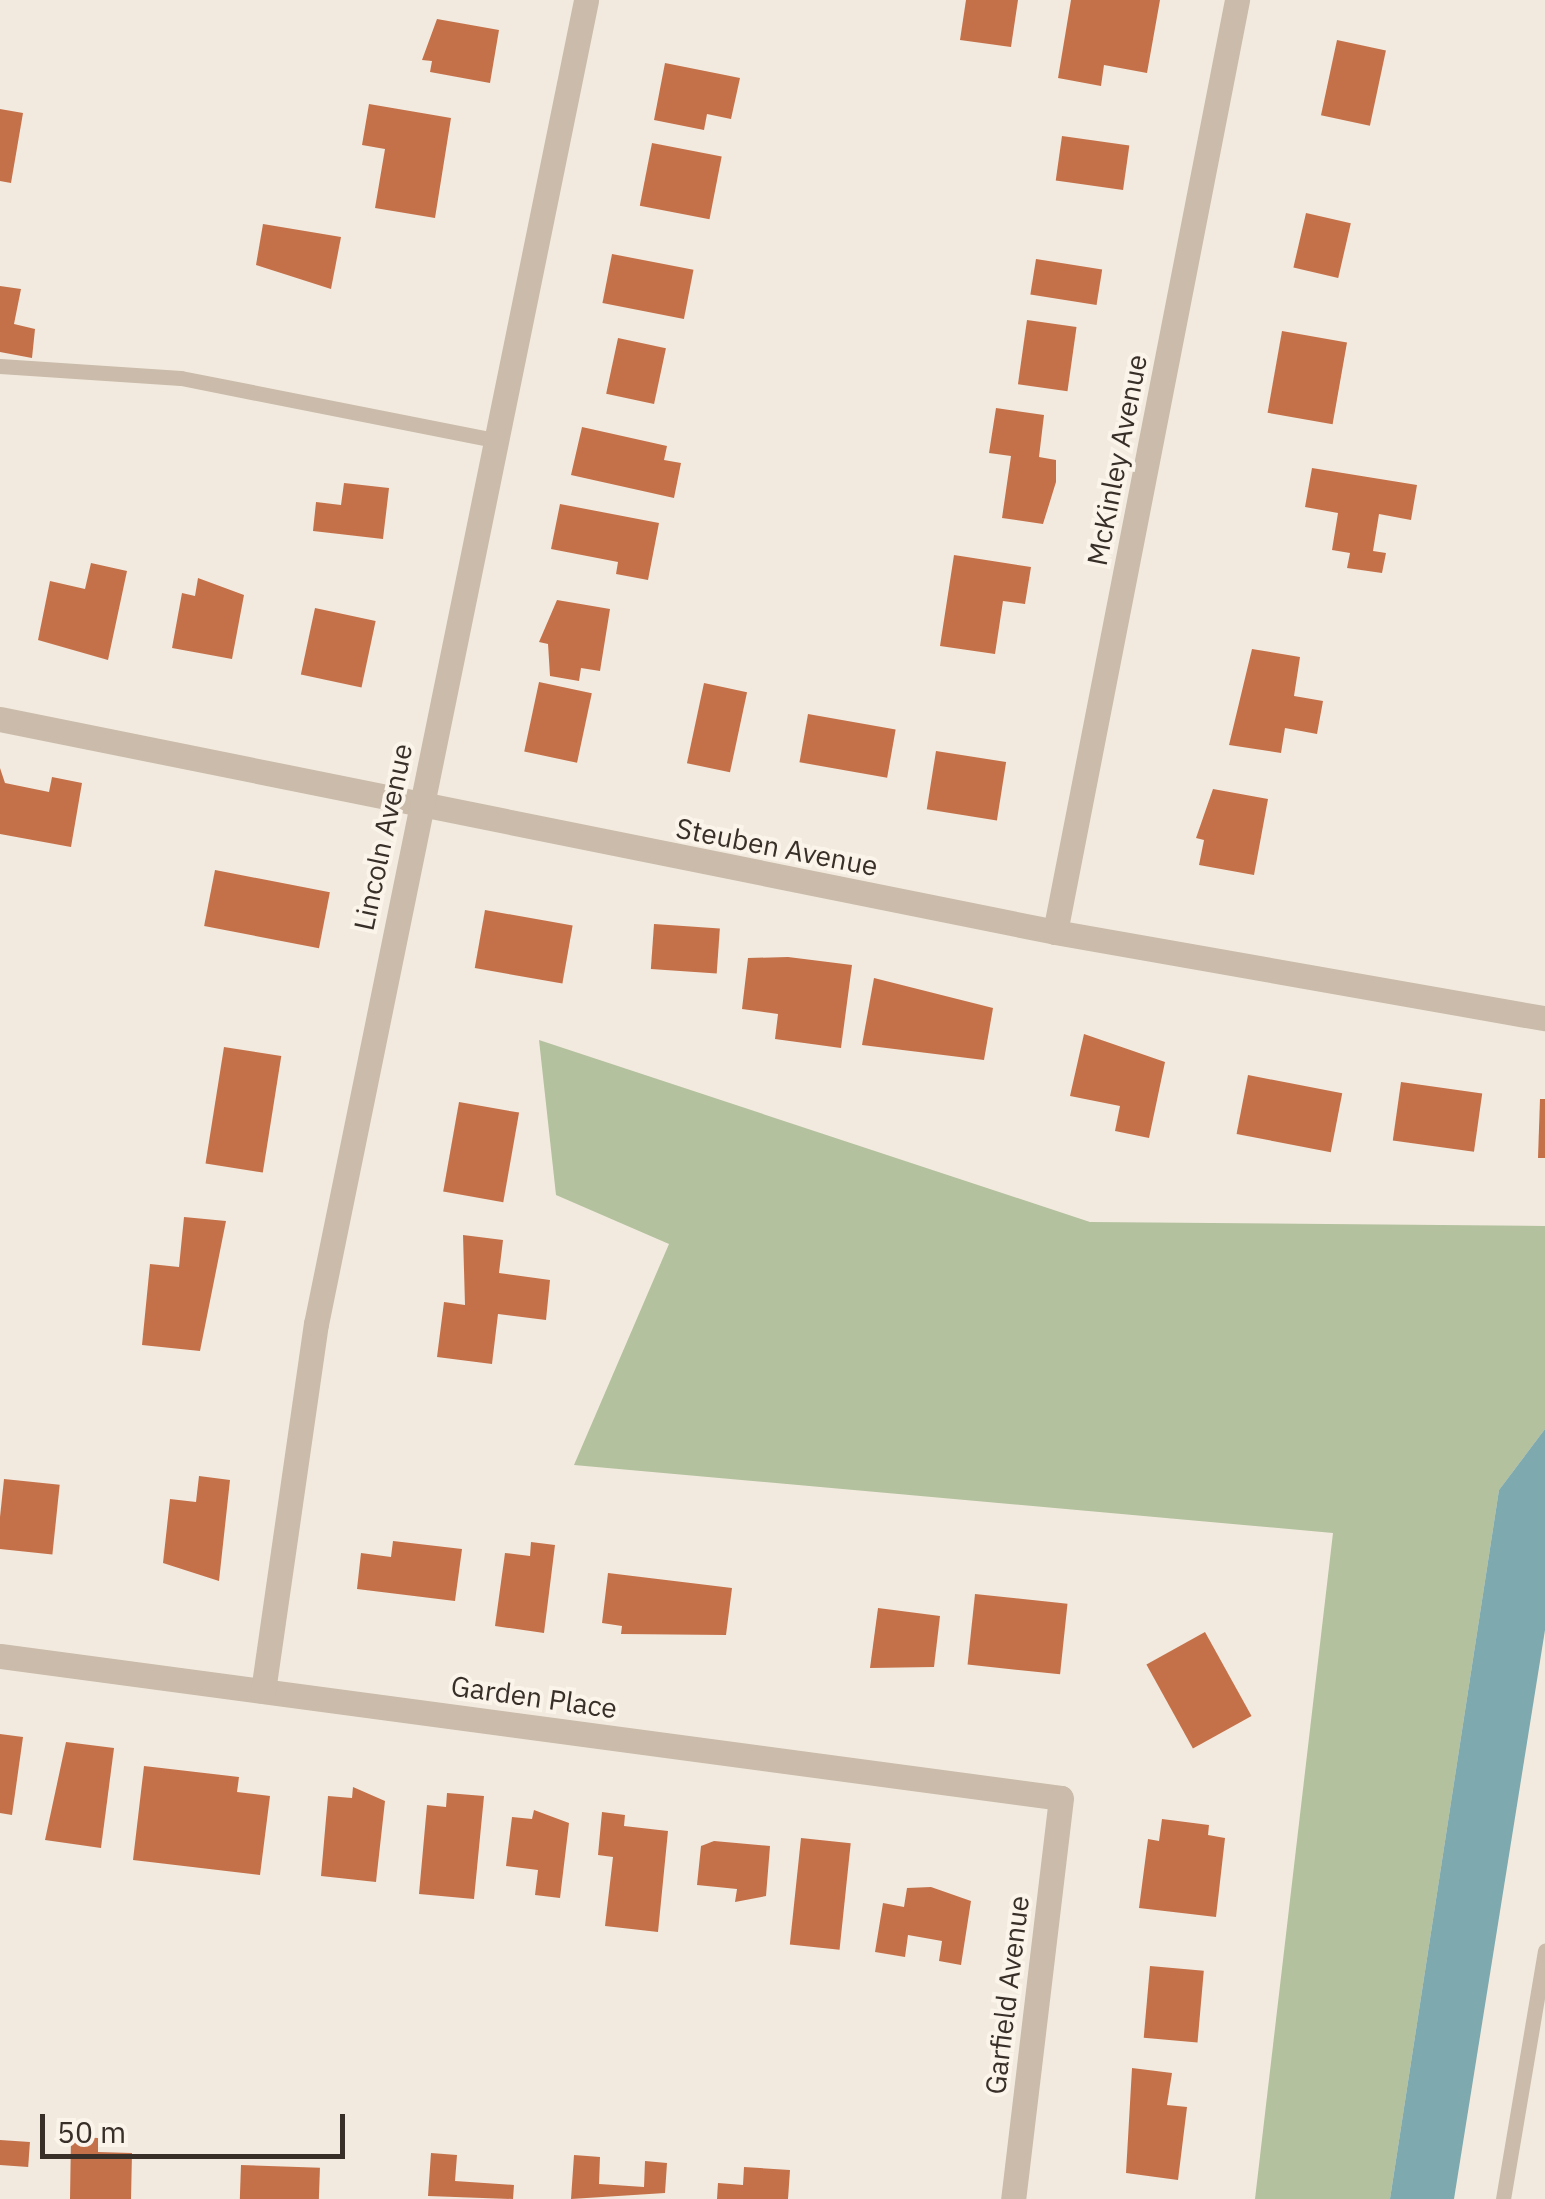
<!DOCTYPE html>
<html>
<head>
<meta charset="utf-8">
<style>
  body { margin:0 }
  #map { position:relative; width:1545px; height:2199px; overflow:hidden; background:#f2eade; font-family:"IBM Plex Sans",sans-serif }
  div>[style] { position:absolute }
  [style*='--x'] { left:calc(var(--x)*1px); top:calc(var(--y)*1px); width:calc(var(--w)*1px); rotate:calc(var(--a)*1deg) }
  .green>* { inset:0; background:#b3c19e }
  .water>* { inset:0; background:#7da9af }
  .building>* { inset:0; background:#c4714a; transform-origin:0 0 }
  .lane>* { height:15px; margin:-7.5px; padding:0 7.5px; transform-origin:7.5px; border-radius:7.5px; background:#cabbaa }
  .street>* { height:25px; margin:-12.5px; padding:0 12.5px; transform-origin:12.5px; border-radius:12.5px; background:#cabbaa }
  span { translate:-50% -50%; white-space:nowrap; text-align:center; line-height:1.15; -webkit-text-stroke:8px #faf4ea; paint-order:stroke }
  .street-label { font-size:28px; color:#382f29 }
  .scale { position:absolute; left:40px; top:2114px; width:305px; height:45px; box-sizing:border-box; border:5px solid #382f29; border-top:0; padding-left:12px; font-size:30px; line-height:35px; white-space:nowrap; color:#382f29; -webkit-text-stroke:8px #faf4ea; paint-order:stroke }
</style>
</head>
<body>
<div id="map">
  <div class="green">
    <i style="clip-path:polygon(539px 1040px,1090px 1222px,1545px 1226px,1545px 1429px,1499px 1490px,1390px 2199px,1255px 2199px,1333px 1533px,574px 1465px,669px 1244px,556px 1195px)"></i>
  </div>
  <div class="water">
    <i style="clip-path:polygon(1545px 1429px,1545px 1630px,1454px 2199px,1390px 2199px,1499px 1490px)"></i>
  </div>
  <div class="building">
    <i style="clip-path:polygon(966px 0,1018px 0,1011px 47px,960px 40px)"></i>
    <i style="clip-path:polygon(1071px 0,1160px 0,1147px 73px,1104px 65px,1101px 86px,1058px 78px)"></i>
    <i style="clip-path:polygon(437px 19px,499px 30px,490px 83px,430px 72px,432px 61px,422px 60px)"></i>
    <i style="left:1337px;top:40px;width:50px;height:77px;rotate:12deg"></i>
    <i style="clip-path:polygon(665px 63px,740px 78px,731px 119px,707px 114px,704px 130px,654px 120px)"></i>
    <i style="clip-path:polygon(369px 104px,451px 118px,435px 218px,375px 208px,385px 149px,362px 145px)"></i>
    <i style="clip-path:polygon(0 109px,23px 113px,11px 183px,0 181px)"></i>
    <i style="left:1062px;top:136px;width:68px;height:45px;rotate:8deg"></i>
    <i style="left:652px;top:143px;width:71px;height:64px;rotate:11deg"></i>
    <i style="left:1306px;top:213px;width:46px;height:56px;rotate:13deg"></i>
    <i style="clip-path:polygon(263px 224px,341px 237px,331px 289px,256px 265px)"></i>
    <i style="left:612px;top:254px;width:83px;height:50px;rotate:11deg"></i>
    <i style="left:1036px;top:259px;width:67px;height:36px;rotate:9deg"></i>
    <i style="clip-path:polygon(0 286px,21px 289px,14px 324px,35px 329px,32px 358px,0 352px)"></i>
    <i style="left:1027px;top:320px;width:50px;height:65px;rotate:8deg"></i>
    <i style="left:1282px;top:331px;width:66px;height:83px;rotate:10deg"></i>
    <i style="left:618px;top:338px;width:49px;height:57px;rotate:12deg"></i>
    <i style="clip-path:polygon(996px 408px,1044px 415px,1039px 457px,1056px 460px,1056px 482px,1043px 524px,1002px 518px,1011px 456px,989px 453px)"></i>
    <i style="clip-path:polygon(582px 427px,667px 446px,664px 460px,681px 463px,674px 498px,571px 475px)"></i>
    <i style="clip-path:polygon(1312px 468px,1417px 485px,1411px 520px,1379px 514px,1373px 551px,1386px 553px,1382px 573px,1347px 568px,1350px 553px,1332px 550px,1338px 513px,1305px 507px)"></i>
    <i style="clip-path:polygon(344px 483px,389px 488px,383px 539px,313px 531px,316px 502px,341px 505px)"></i>
    <i style="clip-path:polygon(560px 504px,659px 523px,648px 580px,616px 574px,618px 562px,551px 549px)"></i>
    <i style="clip-path:polygon(954px 555px,1031px 567px,1025px 604px,1003px 601px,995px 654px,940px 646px)"></i>
    <i style="clip-path:polygon(91px 563px,127px 571px,108px 660px,38px 640px,50px 581px,85px 589px)"></i>
    <i style="clip-path:polygon(198px 578px,244px 595px,232px 659px,172px 648px,182px 593px,195px 596px)"></i>
    <i style="clip-path:polygon(557px 600px,610px 609px,600px 671px,581px 668px,579px 681px,550px 676px,548px 644px,539px 642px)"></i>
    <i style="left:315px;top:608px;width:62px;height:68px;rotate:12deg"></i>
    <i style="clip-path:polygon(1252px 649px,1300px 657px,1294px 696px,1323px 701px,1317px 734px,1285px 728px,1281px 753px,1229px 745px)"></i>
    <i style="left:539px;top:682px;width:54px;height:71px;rotate:12deg"></i>
    <i style="left:704px;top:683px;width:44px;height:82px;rotate:12deg"></i>
    <i style="left:808px;top:714px;width:89px;height:49px;rotate:10deg"></i>
    <i style="left:936px;top:751px;width:71px;height:59px;rotate:9deg"></i>
    <i style="clip-path:polygon(0 768px,5px 783px,49px 792px,52px 777px,82px 783px,71px 847px,0 834px)"></i>
    <i style="clip-path:polygon(1213px 789px,1268px 799px,1254px 875px,1199px 865px,1204px 840px,1196px 838px)"></i>
    <i style="left:215px;top:870px;width:117px;height:57px;rotate:11deg"></i>
    <i style="left:485px;top:910px;width:89px;height:59px;rotate:10deg"></i>
    <i style="left:654px;top:924px;width:66px;height:45px;rotate:4deg"></i>
    <i style="clip-path:polygon(788px 957px,852px 965px,841px 1048px,775px 1039px,778px 1014px,742px 1009px,748px 958px)"></i>
    <i style="clip-path:polygon(874px 978px,993px 1008px,984px 1060px,862px 1045px)"></i>
    <i style="clip-path:polygon(1084px 1034px,1165px 1062px,1149px 1138px,1115px 1131px,1120px 1106px,1070px 1096px)"></i>
    <i style="left:224px;top:1047px;width:58px;height:118px;rotate:9deg"></i>
    <i style="left:1248px;top:1075px;width:96px;height:60px;rotate:11deg"></i>
    <i style="left:1401px;top:1082px;width:82px;height:59px;rotate:8deg"></i>
    <i style="clip-path:polygon(1540px 1099px,1545px 1099px,1545px 1158px,1538px 1158px)"></i>
    <i style="left:459px;top:1102px;width:61px;height:91px;rotate:10deg"></i>
    <i style="clip-path:polygon(184px 1217px,226px 1221px,200px 1351px,142px 1345px,150px 1264px,179px 1267px)"></i>
    <i style="clip-path:polygon(463px 1235px,503px 1240px,499px 1273px,550px 1280px,546px 1320px,498px 1314px,492px 1364px,437px 1357px,444px 1302px,465px 1305px)"></i>
    <i style="clip-path:polygon(199px 1476px,230px 1480px,219px 1581px,163px 1563px,170px 1499px,196px 1502px)"></i>
    <i style="left:4px;top:1479px;width:56px;height:70px;rotate:6deg"></i>
    <i style="clip-path:polygon(393px 1541px,462px 1549px,455px 1601px,357px 1589px,361px 1553px,391px 1557px)"></i>
    <i style="clip-path:polygon(531px 1542px,555px 1545px,544px 1633px,495px 1626px,505px 1553px,530px 1556px)"></i>
    <i style="clip-path:polygon(608px 1573px,732px 1588px,726px 1635px,621px 1634px,622px 1626px,602px 1623px)"></i>
    <i style="left:975px;top:1594px;width:93px;height:71px;rotate:6deg"></i>
    <i style="clip-path:polygon(878px 1608px,940px 1616px,934px 1667px,870px 1668px)"></i>
    <i style="left:1205px;top:1632px;width:96px;height:67px;rotate:61deg"></i>
    <i style="clip-path:polygon(0 1734px,23px 1737px,12px 1815px,0 1813px)"></i>
    <i style="clip-path:polygon(66px 1742px,114px 1748px,101px 1848px,45px 1840px)"></i>
    <i style="clip-path:polygon(144px 1766px,239px 1777px,237px 1792px,270px 1796px,260px 1875px,133px 1860px)"></i>
    <i style="clip-path:polygon(353px 1787px,385px 1801px,376px 1882px,321px 1876px,328px 1796px,352px 1798px)"></i>
    <i style="clip-path:polygon(447px 1793px,484px 1796px,474px 1899px,419px 1894px,427px 1805px,446px 1807px)"></i>
    <i style="clip-path:polygon(534px 1810px,569px 1823px,560px 1898px,535px 1895px,538px 1870px,506px 1866px,512px 1817px,532px 1819px)"></i>
    <i style="clip-path:polygon(602px 1812px,625px 1815px,624px 1826px,668px 1831px,658px 1932px,605px 1926px,613px 1857px,598px 1855px)"></i>
    <i style="clip-path:polygon(1162px 1819px,1209px 1825px,1208px 1835px,1225px 1838px,1216px 1917px,1139px 1908px,1148px 1839px,1159px 1841px)"></i>
    <i style="left:801px;top:1838px;width:50px;height:107px;rotate:6deg"></i>
    <i style="clip-path:polygon(714px 1841px,770px 1846px,766px 1896px,735px 1902px,737px 1889px,697px 1885px,701px 1846px)"></i>
    <i style="clip-path:polygon(931px 1887px,971px 1901px,961px 1965px,939px 1961px,942px 1941px,908px 1935px,905px 1957px,875px 1952px,883px 1903px,904px 1907px,907px 1888px)"></i>
    <i style="left:1150px;top:1966px;width:54px;height:72px;rotate:5deg"></i>
    <i style="clip-path:polygon(1132px 2068px,1172px 2073px,1167px 2105px,1187px 2107px,1178px 2180px,1126px 2173px)"></i>
    <i style="clip-path:polygon(71px 2137px,98px 2138px,98px 2152px,132px 2153px,131px 2199px,70px 2199px)"></i>
    <i style="left:0;top:2140px;width:30px;height:25px;rotate:4deg"></i>
    <i style="clip-path:polygon(431px 2153px,457px 2155px,455px 2181px,514px 2185px,513px 2199px,428px 2196px)"></i>
    <i style="clip-path:polygon(574px 2155px,600px 2157px,599px 2184px,644px 2187px,645px 2161px,667px 2163px,665px 2193px,571px 2199px)"></i>
    <i style="left:241px;top:2165px;width:79px;height:34px;rotate:2deg"></i>
    <i style="clip-path:polygon(744px 2167px,790px 2170px,788px 2199px,717px 2199px,718px 2183px,743px 2185px)"></i>
  </div>
  <div class="lane">
    <i style="--x:0;--y:366;--w:181;--a:3.8"></i>
    <i style="--x:181;--y:378;--w:320;--a:11.2"></i>
    <i style="--x:1503;--y:2199;--w:252;--a:-80.4"></i>
  </div>
  <div class="street">
    <i style="--x:0;--y:719;--w:1076;--a:11.41"></i>
    <i style="--x:1055;--y:932;--w:497;--a:10"></i>
    <i style="--x:1055;--y:932;--w:950;--a:-78.95"></i>
    <i style="--x:0;--y:1656;--w:1070;--a:7.62"></i>
    <i style="--x:1061;--y:1798;--w:404;--a:96.8"></i>
    <i style="--x:263;--y:1691;--w:371;--a:-81.8"></i>
    <i style="--x:316;--y:1324;--w:1351;--a:-78.47"></i>
  </div>
  <div class="street-label">
    <span style="left:1117px;top:460px;rotate:-79deg">McKinley Avenue</span>
    <span style="left:383px;top:837px;rotate:-78deg">Lincoln Avenue</span>
    <span style="left:777px;top:847px;rotate:11deg">Steuben Avenue</span>
    <span style="left:534px;top:1697px;rotate:8deg">Garden Place</span>
    <span style="left:1007px;top:1995px;rotate:-83deg">Garfield Avenue</span>
  </div>
  <div class="scale">50 m</div>
</div>
</body>
</html>
